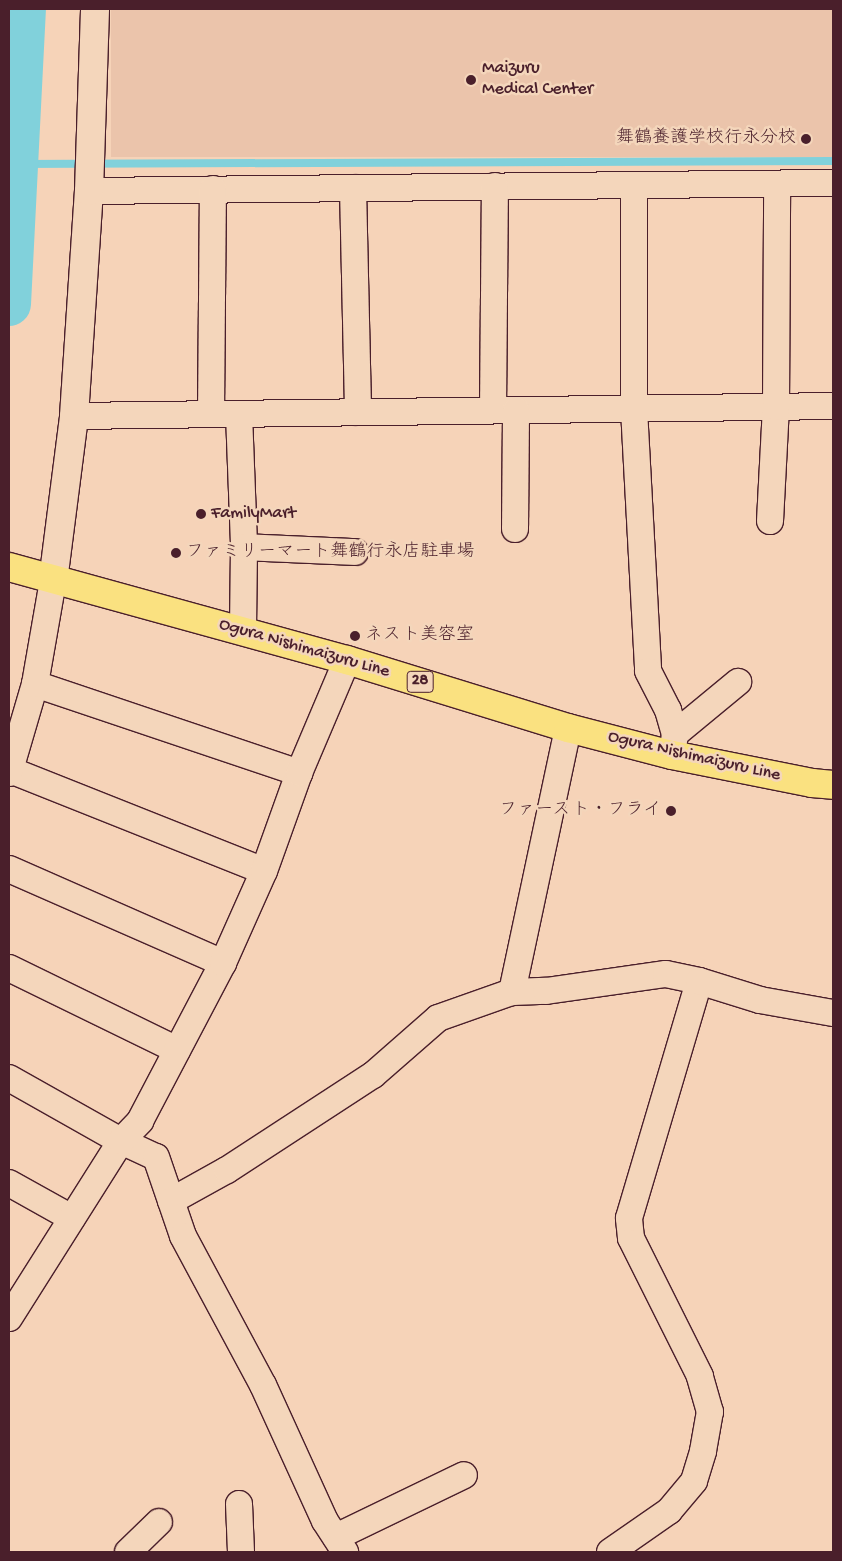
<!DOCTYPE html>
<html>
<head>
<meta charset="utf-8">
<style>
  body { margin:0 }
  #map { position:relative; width:842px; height:1561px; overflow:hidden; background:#f6d3b8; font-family:"Gochi Hand","Klee One",sans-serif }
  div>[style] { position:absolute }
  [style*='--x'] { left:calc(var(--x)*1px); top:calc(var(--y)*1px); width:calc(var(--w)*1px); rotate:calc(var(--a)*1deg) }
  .built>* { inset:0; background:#ebc4ab; transform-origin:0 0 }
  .stream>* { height:8px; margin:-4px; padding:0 4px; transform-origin:4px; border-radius:4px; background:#81d1db }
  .river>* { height:44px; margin:-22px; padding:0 22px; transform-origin:22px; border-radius:22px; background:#81d1db }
  .roads { filter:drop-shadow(1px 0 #4a1f2b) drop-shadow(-1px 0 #4a1f2b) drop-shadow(0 1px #4a1f2b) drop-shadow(0 -1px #4a1f2b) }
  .street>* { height:26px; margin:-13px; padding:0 13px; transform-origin:13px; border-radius:13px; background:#f4d6bb }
  .secondary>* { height:28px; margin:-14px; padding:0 14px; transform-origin:14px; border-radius:14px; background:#f4d6bb }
  .primary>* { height:28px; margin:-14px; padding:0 14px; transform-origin:14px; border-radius:14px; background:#fae180 }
  .dots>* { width:14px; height:14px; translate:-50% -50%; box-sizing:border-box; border:2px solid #f4d6bb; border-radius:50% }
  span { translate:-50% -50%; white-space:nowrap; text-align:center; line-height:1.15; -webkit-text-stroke:5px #f4d6bb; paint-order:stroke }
  .shield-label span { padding:1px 4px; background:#f4d6bb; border:1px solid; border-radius:4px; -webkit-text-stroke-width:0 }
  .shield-label { font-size:16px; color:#4a1f2b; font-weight:700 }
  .poi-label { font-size:18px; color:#4a1f2b }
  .left { translate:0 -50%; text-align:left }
  .right { translate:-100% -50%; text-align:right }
  .street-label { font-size:18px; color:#4a1f2b }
  .frame { position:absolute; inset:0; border:10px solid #4a1f2b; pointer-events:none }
</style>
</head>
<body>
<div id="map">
  <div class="built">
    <i style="left:111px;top:9px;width:722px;height:148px"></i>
  </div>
  <div class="stream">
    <i style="--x:16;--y:164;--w:817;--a:-0.21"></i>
  </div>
  <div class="river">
    <i style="--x:9;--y:304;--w:295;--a:-87.1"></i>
  </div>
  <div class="roads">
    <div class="street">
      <i style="--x:634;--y:185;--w:224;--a:90"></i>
      <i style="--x:634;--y:409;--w:262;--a:86.9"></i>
      <i style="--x:648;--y:671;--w:44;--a:62.9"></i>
      <i style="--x:668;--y:710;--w:25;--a:74"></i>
      <i style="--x:675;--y:734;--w:21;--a:98"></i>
      <i style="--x:353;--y:188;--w:224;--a:88.7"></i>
      <i style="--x:89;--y:191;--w:744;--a:-0.62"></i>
      <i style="--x:493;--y:410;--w:224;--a:-89.5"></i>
      <i style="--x:211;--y:414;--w:225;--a:-89.5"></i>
      <i style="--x:239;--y:414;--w:133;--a:87.8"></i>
      <i style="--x:244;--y:547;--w:83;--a:90.7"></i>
      <i style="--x:74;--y:416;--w:759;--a:-0.75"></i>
      <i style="--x:770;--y:521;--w:114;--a:-87"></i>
      <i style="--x:776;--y:407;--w:223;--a:-89.7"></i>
      <i style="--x:515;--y:529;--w:119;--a:-89.5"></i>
      <i style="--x:244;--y:547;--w:111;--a:2.6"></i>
      <i style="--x:35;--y:684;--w:279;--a:18.6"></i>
      <i style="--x:675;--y:734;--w:82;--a:-39.5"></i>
      <i style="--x:10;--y:770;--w:273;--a:21.7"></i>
      <i style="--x:9;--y:773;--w:93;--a:-73.7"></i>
      <i style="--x:35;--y:684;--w:105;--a:-80.1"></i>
      <i style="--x:9;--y:869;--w:234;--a:23.7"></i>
      <i style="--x:9;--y:968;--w:187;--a:26"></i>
      <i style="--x:512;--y:992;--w:270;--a:-78"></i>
      <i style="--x:9;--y:1078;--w:129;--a:29.4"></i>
      <i style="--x:121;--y:1141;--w:38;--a:25"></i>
      <i style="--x:156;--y:1157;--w:83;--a:71.1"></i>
      <i style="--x:183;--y:1236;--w:169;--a:61.8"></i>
      <i style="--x:263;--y:1385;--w:149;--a:65.5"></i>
      <i style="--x:325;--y:1521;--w:37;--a:57"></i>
      <i style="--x:9;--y:1183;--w:72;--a:29.1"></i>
      <i style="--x:171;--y:1201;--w:64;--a:-29"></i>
      <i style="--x:227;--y:1170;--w:174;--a:-33.1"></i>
      <i style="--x:373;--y:1075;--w:86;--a:-41.2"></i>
      <i style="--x:438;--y:1018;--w:78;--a:-19.4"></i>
      <i style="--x:512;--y:992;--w:34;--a:-2"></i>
      <i style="--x:546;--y:991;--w:121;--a:-8.1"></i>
      <i style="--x:666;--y:974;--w:34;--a:12"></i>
      <i style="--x:9;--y:1318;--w:209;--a:-57.7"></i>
      <i style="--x:121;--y:1141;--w:28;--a:-46"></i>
      <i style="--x:140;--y:1121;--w:178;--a:-62.3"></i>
      <i style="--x:223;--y:963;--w:101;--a:-66"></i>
      <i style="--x:264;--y:871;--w:104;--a:-70.3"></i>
      <i style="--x:299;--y:773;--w:123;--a:-67"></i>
      <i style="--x:239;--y:1504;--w:48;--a:87.6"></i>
      <i style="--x:336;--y:1537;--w:142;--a:-25.8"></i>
      <i style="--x:128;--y:1552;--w:43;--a:-44.1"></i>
      <i style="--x:610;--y:1552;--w:72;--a:-34.8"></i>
      <i style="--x:669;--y:1511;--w:39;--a:-50"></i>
      <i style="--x:694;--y:1481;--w:31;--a:-73"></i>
      <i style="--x:703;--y:1451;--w:40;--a:-80"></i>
      <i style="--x:710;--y:1412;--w:37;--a:-106"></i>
      <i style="--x:700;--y:1376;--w:154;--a:-116.6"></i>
      <i style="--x:631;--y:1238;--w:20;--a:-96"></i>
      <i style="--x:629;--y:1218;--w:247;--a:-73.5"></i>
      <i style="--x:699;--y:981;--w:64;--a:17.3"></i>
      <i style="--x:760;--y:1000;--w:74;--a:10.1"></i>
    </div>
    <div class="secondary">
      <i style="--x:53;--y:581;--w:166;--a:-82.7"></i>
      <i style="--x:74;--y:416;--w:225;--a:-86.2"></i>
      <i style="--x:89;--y:191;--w:182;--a:-88.1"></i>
    </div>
    <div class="primary">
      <i style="--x:9;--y:567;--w:351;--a:15.4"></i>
      <i style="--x:347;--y:660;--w:231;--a:17.1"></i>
      <i style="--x:568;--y:728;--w:107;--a:14.6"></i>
      <i style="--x:672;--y:755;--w:143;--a:11.3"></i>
      <i style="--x:812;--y:783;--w:21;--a:5"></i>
    </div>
  </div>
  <div class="dots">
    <i style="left:471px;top:80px;background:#4a1f2b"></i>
    <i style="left:806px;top:139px;background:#4a1f2b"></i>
    <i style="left:201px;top:514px;background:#4a1f2b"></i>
    <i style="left:176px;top:553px;background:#4a1f2b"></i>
    <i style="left:355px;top:636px;background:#4a1f2b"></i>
    <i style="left:671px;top:811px;background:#4a1f2b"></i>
  </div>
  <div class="shield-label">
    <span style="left:420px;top:682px">28</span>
  </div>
  <div class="poi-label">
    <span class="left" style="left:482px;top:80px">Maizuru<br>Medical Center</span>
    <span class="right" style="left:796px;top:139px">舞鶴養護学校行永分校</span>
    <span class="left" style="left:211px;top:514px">FamilyMart</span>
    <span class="left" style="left:186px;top:553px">ファミリーマート舞鶴行永店駐車場</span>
    <span class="left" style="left:365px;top:636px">ネスト美容室</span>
    <span class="right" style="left:661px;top:811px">ファースト・フライ</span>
  </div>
  <div class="street-label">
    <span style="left:304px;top:649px;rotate:16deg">Ogura Nishimaizuru Line</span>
    <span style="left:694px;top:757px;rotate:13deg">Ogura Nishimaizuru Line</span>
  </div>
  <div class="frame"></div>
</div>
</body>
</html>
